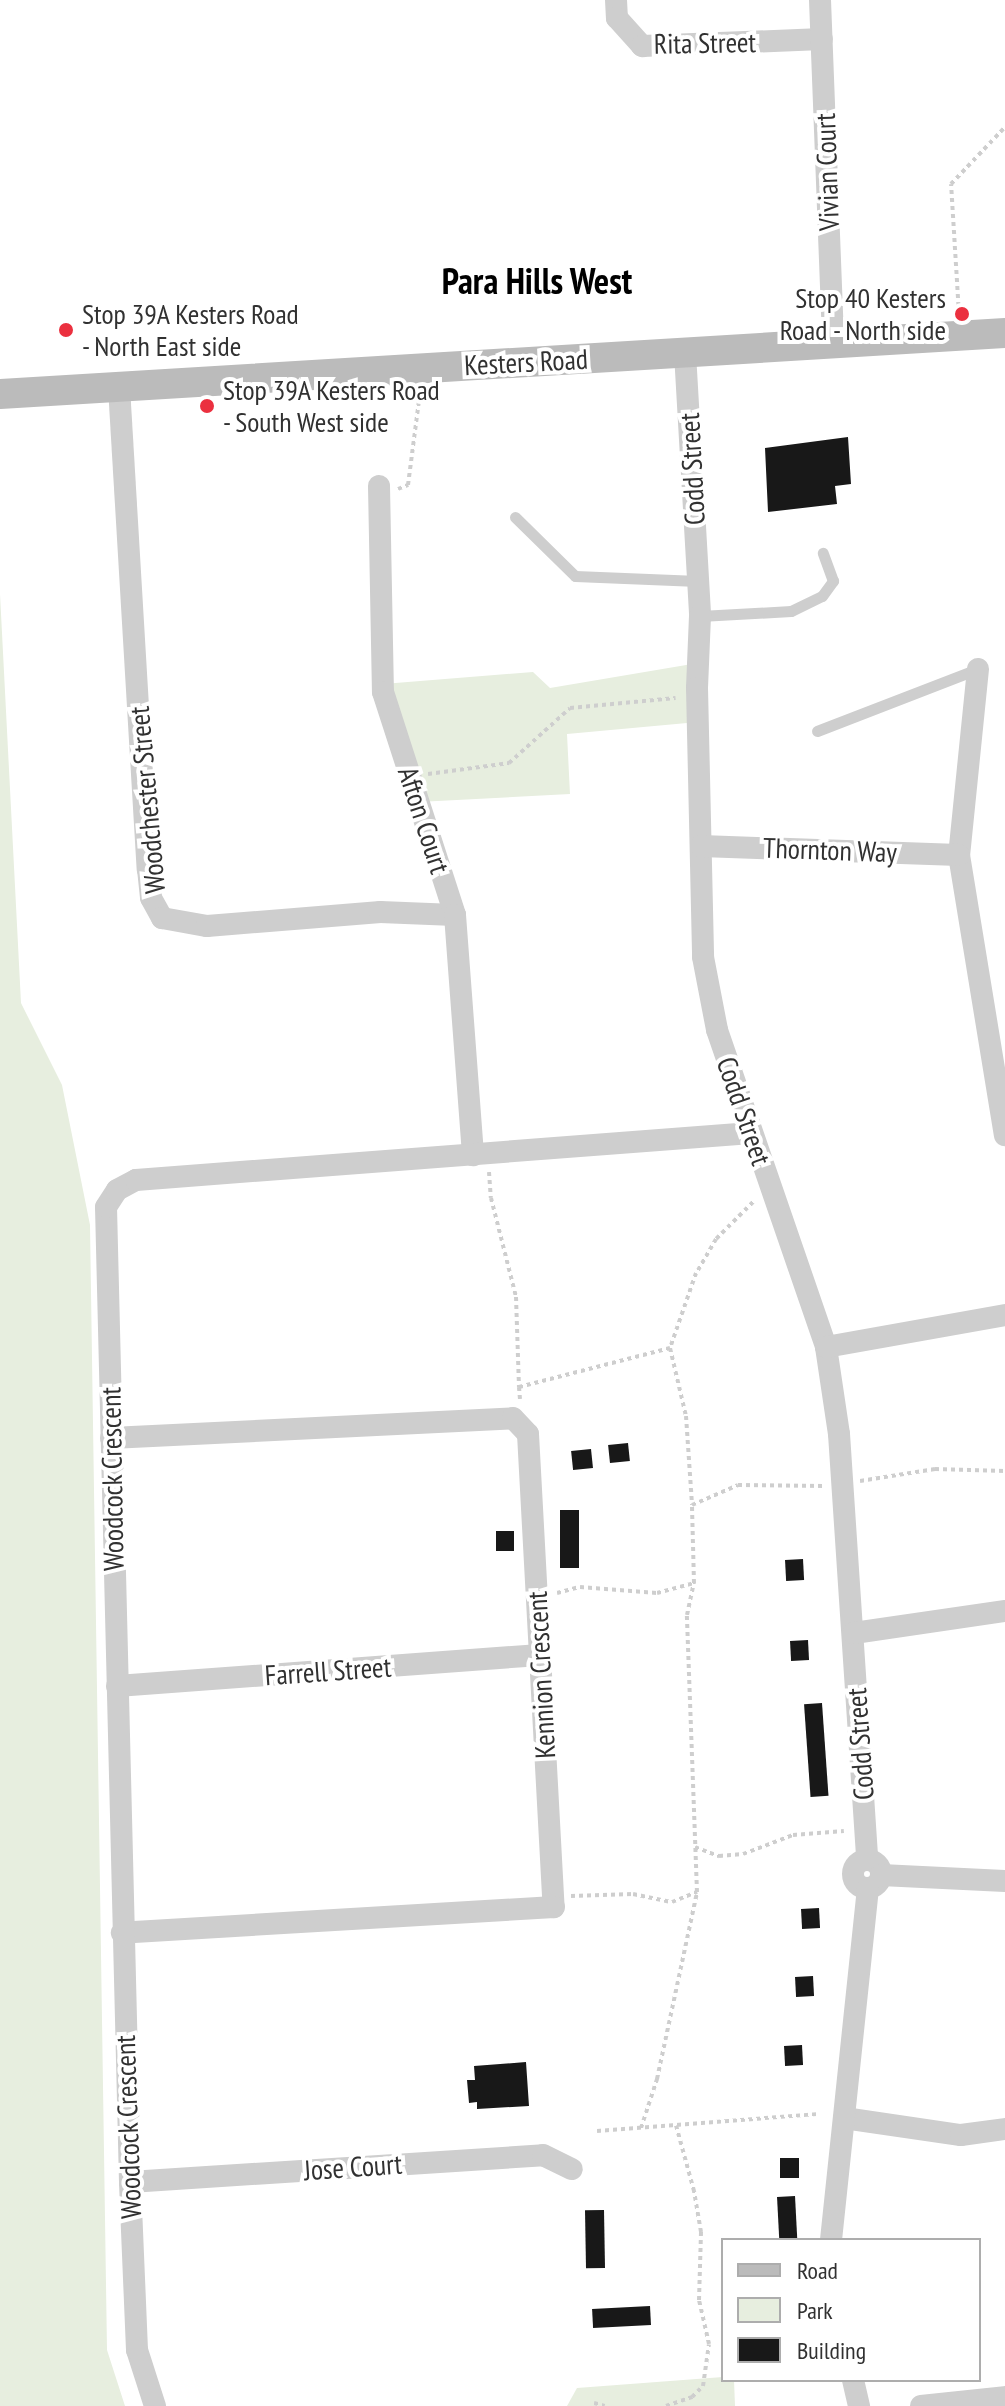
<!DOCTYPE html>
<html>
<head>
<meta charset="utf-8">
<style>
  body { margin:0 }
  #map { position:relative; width:1005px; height:2406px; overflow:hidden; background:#fff; font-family:"PT Sans Narrow",sans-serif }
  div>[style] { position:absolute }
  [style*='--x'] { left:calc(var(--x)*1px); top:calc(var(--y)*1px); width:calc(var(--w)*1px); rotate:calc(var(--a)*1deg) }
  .green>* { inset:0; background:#e7eedf }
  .building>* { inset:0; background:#181818; transform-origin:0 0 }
  .path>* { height:4px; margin-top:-2px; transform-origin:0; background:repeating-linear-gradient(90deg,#cecece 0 4px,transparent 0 8px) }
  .lane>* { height:11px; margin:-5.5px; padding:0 5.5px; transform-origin:5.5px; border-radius:5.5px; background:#cecece }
  .street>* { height:22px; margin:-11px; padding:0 11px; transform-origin:11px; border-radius:11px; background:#cecece }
  .street>.ring { margin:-11px; padding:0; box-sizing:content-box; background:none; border:22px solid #cecece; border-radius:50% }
  .secondary>* { height:30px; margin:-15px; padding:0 15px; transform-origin:15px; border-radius:15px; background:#bbb }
  .dots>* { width:22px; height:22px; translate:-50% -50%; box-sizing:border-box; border:4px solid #fff; border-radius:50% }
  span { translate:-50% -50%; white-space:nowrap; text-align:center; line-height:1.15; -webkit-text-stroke:8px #fff; paint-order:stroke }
  .street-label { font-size:28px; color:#313131 }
  .poi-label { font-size:28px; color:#313131 }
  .right { translate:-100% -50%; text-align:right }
  .left { translate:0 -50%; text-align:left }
  .district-label { font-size:36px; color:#000; font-weight:700 }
  .legend { position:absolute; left:721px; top:2238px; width:260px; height:144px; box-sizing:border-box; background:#fff; border:2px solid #adadad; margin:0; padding:10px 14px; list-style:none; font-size:24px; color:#313131 }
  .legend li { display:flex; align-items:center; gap:16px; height:40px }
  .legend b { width:40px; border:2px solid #adadad }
</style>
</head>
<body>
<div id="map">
  <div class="green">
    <i style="clip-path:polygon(0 594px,21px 1003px,62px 1085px,90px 1225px,107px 2350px,125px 2406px,0 2406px)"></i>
    <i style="clip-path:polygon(698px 663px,698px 722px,567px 734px,570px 794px,418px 802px,383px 684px,533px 672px,550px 688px)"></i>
    <i style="clip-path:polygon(723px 2377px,734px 2380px,735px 2406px,567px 2406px,577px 2388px)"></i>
  </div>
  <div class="building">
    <i style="clip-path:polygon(848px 437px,851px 484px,835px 486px,837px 504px,768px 512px,765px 448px)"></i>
    <i style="left:628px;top:1443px;width:18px;height:20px;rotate:84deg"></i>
    <i style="left:591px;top:1449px;width:19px;height:20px;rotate:84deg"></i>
    <i style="left:560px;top:1510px;width:19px;height:58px"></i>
    <i style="left:496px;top:1531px;width:18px;height:20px"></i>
    <i style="left:803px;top:1559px;width:21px;height:18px;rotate:87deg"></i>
    <i style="left:808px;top:1640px;width:20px;height:18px;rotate:87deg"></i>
    <i style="left:822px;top:1703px;width:93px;height:18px;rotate:86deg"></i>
    <i style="left:819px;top:1908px;width:20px;height:18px;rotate:87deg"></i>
    <i style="left:813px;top:1976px;width:20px;height:18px;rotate:87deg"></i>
    <i style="left:802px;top:2045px;width:20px;height:18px;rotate:87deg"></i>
    <i style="clip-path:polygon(526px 2062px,529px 2106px,477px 2109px,477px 2102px,469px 2103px,467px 2080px,475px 2080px,474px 2066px)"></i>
    <i style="left:799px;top:2158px;width:20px;height:19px;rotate:90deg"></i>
    <i style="left:795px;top:2196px;width:44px;height:18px;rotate:87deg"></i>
    <i style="left:604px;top:2210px;width:58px;height:19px;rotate:89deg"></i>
    <i style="left:650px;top:2306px;width:19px;height:58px;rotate:87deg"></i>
  </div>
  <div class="path">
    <i style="--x:959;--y:314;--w:130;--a:-93.5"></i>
    <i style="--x:951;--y:184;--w:79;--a:-46.5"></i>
    <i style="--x:398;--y:489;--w:11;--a:-22"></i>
    <i style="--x:408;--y:485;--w:93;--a:-82.6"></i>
    <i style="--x:428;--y:774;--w:82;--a:-7.7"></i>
    <i style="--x:509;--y:763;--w:82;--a:-42"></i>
    <i style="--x:570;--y:708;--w:106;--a:-5.4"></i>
    <i style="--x:489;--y:1172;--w:26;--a:86"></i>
    <i style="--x:491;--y:1198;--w:102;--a:75.8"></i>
    <i style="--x:516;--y:1297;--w:90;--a:88.1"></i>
    <i style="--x:753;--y:1202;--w:52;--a:135"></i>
    <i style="--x:716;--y:1239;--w:39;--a:120"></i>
    <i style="--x:696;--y:1273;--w:79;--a:109.1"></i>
    <i style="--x:670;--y:1348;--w:70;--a:76.8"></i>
    <i style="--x:686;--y:1416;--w:89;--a:86.1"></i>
    <i style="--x:692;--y:1505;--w:50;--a:-23.5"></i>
    <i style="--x:738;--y:1485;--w:86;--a:0.7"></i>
    <i style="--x:520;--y:1399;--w:12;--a:-95"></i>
    <i style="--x:519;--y:1387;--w:156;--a:-14.5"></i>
    <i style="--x:860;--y:1481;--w:76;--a:-9.1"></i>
    <i style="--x:935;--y:1469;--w:70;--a:1.6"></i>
    <i style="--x:557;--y:1593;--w:24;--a:-15"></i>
    <i style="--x:580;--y:1587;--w:77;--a:4.5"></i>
    <i style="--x:657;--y:1593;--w:38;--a:-15"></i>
    <i style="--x:694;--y:1583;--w:78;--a:-91.5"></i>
    <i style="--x:695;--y:1847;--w:26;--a:21"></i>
    <i style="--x:719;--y:1856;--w:24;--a:-5"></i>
    <i style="--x:743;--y:1854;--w:53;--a:-20.8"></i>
    <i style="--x:793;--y:1835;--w:51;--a:-4.5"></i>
    <i style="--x:571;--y:1896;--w:62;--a:-1.8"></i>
    <i style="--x:633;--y:1894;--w:40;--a:12"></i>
    <i style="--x:672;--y:1902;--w:27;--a:-22"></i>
    <i style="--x:697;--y:1892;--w:277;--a:-92.1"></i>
    <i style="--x:687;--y:1615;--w:33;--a:-78"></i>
    <i style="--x:641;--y:2128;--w:52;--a:-71.9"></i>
    <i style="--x:657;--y:2079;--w:191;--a:-77.9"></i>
    <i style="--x:597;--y:2131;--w:220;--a:-4.4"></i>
    <i style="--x:594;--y:2403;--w:11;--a:15"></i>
    <i style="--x:666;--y:2406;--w:28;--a:-19"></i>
    <i style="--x:692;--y:2397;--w:16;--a:-45"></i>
    <i style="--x:703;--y:2386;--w:42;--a:-81.9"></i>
    <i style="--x:709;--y:2344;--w:45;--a:-102.8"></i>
    <i style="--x:699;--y:2300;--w:68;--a:-88.3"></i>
    <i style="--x:701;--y:2232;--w:42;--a:-99.7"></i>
    <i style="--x:694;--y:2191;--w:68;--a:-105.3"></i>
  </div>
  <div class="lane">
    <i style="--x:515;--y:517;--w:84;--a:44.5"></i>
    <i style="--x:575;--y:576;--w:123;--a:2.3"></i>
    <i style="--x:700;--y:616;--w:91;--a:-3.1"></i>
    <i style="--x:791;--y:611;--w:34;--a:-26"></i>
    <i style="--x:822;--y:596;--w:19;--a:-54"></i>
    <i style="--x:833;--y:581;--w:30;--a:-110"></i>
    <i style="--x:817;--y:731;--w:173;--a:-21.1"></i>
  </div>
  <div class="street">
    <i style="--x:616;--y:0;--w:18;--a:87"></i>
    <i style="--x:617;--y:18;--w:38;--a:48"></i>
    <i style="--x:642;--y:46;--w:180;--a:-2.2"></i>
    <i style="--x:820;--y:0;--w:344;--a:87.8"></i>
    <i style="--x:685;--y:353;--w:263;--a:86.7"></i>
    <i style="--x:700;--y:616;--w:72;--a:92.4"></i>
    <i style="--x:697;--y:688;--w:269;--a:88.7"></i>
    <i style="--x:703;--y:957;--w:74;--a:79.1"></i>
    <i style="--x:717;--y:1030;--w:335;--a:71"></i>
    <i style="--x:826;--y:1347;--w:88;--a:81.5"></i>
    <i style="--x:839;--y:1434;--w:427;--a:86.2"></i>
    <i style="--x:119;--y:387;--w:483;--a:86.6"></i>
    <i style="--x:148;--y:869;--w:29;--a:84"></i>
    <i style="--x:151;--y:898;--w:23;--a:61"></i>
    <i style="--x:162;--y:918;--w:46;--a:10.1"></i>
    <i style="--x:207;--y:926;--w:174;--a:-4.6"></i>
    <i style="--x:380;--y:912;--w:75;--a:2.3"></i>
    <i style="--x:379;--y:486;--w:206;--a:88.9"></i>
    <i style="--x:383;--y:692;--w:234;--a:72.1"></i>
    <i style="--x:455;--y:915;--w:241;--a:85.7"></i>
    <i style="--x:978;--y:669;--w:187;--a:95.8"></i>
    <i style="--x:959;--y:855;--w:284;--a:80.7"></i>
    <i style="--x:701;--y:846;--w:258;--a:2"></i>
    <i style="--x:826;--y:1347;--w:182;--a:-10.1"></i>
    <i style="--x:111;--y:1438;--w:402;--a:-2.8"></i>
    <i style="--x:513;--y:1418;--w:22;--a:47"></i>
    <i style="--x:528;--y:1434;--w:474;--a:86.9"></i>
    <i style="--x:554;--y:1907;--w:433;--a:176.6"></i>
    <i style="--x:854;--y:1633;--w:153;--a:-8.3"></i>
    <i style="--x:117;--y:1686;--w:424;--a:-4.2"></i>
    <i class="ring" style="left:853px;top:1860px;width:6px;height:6px"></i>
    <i style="--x:881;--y:1875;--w:124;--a:2.8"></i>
    <i style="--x:844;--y:2118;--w:118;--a:8.3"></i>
    <i style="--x:961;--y:2135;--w:44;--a:-7.8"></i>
    <i style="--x:130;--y:2182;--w:414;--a:-3.7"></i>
    <i style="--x:543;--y:2155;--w:32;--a:26"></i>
    <i style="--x:831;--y:2240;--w:354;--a:-84"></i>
    <i style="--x:853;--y:2380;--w:27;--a:77"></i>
    <i style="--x:155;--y:2406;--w:59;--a:-107.8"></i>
    <i style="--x:137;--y:2350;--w:168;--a:-92.4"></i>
    <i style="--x:130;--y:2182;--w:975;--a:-91.41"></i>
    <i style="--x:106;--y:1207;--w:20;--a:-57"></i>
    <i style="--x:117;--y:1190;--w:21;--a:-28"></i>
    <i style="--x:136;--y:1180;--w:617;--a:-4.37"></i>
    <i style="--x:921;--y:2406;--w:84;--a:-6.1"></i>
  </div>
  <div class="secondary">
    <i style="--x:0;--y:394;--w:1007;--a:-3.47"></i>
  </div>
  <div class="dots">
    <i style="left:962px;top:314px;background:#eb303f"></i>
    <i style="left:66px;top:330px;background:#eb303f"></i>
    <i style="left:207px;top:406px;background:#eb303f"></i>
  </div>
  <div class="street-label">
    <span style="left:705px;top:43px;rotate:-1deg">Rita Street</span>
    <span style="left:827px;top:172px;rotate:-92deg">Vivian Court</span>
    <span style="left:526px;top:362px;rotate:-3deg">Kesters Road</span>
    <span style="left:692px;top:469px;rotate:-93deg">Codd Street</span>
    <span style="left:147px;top:800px;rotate:-95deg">Woodchester Street</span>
    <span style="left:424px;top:820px;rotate:72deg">Afton Court</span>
    <span style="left:830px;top:850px;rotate:2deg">Thornton Way</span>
    <span style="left:744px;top:1111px;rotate:71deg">Codd Street</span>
    <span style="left:112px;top:1479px;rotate:-91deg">Woodcock Crescent</span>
    <span style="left:328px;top:1671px;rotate:-4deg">Farrell Street</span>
    <span style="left:541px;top:1675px;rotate:-93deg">Kennion Crescent</span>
    <span style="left:860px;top:1744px;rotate:-94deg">Codd Street</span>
    <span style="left:128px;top:2127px;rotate:-92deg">Woodcock Crescent</span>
    <span style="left:353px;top:2167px;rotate:-4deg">Jose Court</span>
  </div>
  <div class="poi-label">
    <span class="right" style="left:946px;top:314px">Stop 40 Kesters<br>Road - North side</span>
    <span class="left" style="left:82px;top:330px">Stop 39A Kesters Road<br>- North East side</span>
    <span class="left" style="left:223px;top:406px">Stop 39A Kesters Road<br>- South West side</span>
  </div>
  <div class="district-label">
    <span style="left:537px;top:281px">Para Hills West</span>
  </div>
  <ul class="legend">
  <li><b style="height:10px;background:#bbb"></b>Road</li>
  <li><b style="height:22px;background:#e7eedf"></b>Park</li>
  <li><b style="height:22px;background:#181818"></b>Building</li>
  </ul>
</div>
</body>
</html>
